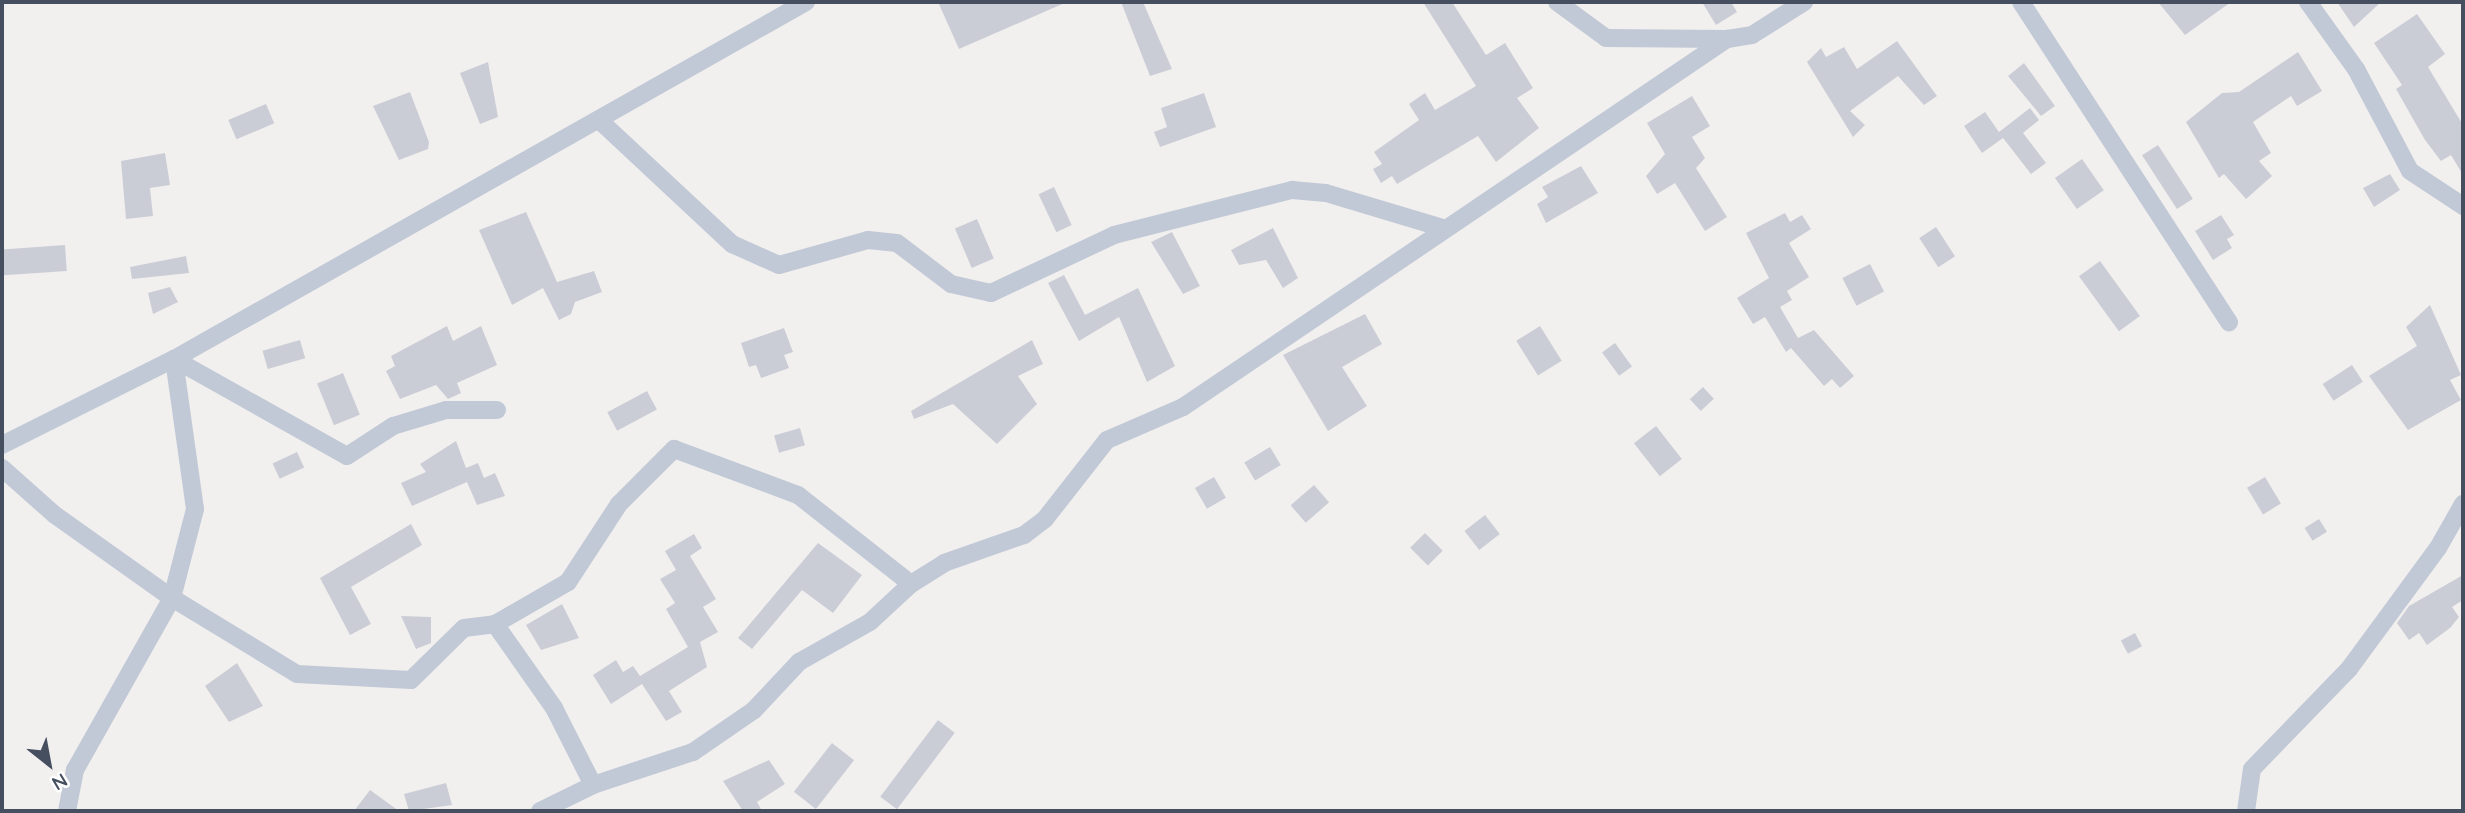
<!DOCTYPE html>
<html>
<head>
<meta charset="utf-8">
<style>
  body { margin:0 }
  #map { position:relative; width:2465px; height:813px; overflow:hidden; background:#f2f0ef; font-family:Quicksand,sans-serif }
  div>[style] { position:absolute }
  [style*='--x'] { left:calc(var(--x)*1px); top:calc(var(--y)*1px); width:calc(var(--w)*1px); rotate:calc(var(--a)*1deg) }
  .building>* { inset:0; background:#cbcdd6; transform-origin:0 0 }
  .street>* { height:18px; margin:-9px; padding:0 9px; transform-origin:9px; border-radius:9px; background:#c2c9d6 }
  span { translate:-50% -50%; white-space:nowrap; text-align:center; line-height:1.15; -webkit-text-stroke:5px #fff; paint-order:stroke }
  .frame { position:absolute; inset:0; border:4px solid #454f60; pointer-events:none }
  .north { position:absolute; left:14px; top:729px; width:70px; height:70px; -webkit-text-stroke:5px #fff; paint-order:stroke; rotate:149deg; font-size:19px; font-weight:700; line-height:28px; text-align:center; color:#454f60 }
  .north::after { content:''; display:block; margin:auto; width:24px; height:32px; background:#454f60; clip-path:polygon(50% 0,100% 100%,50% 72%,0 100%) }
</style>
</head>
<body>
<div id="map">
  <div class="building">
    <i style="clip-path:polygon(938px 2px,1067px 2px,959px 49px)"></i>
    <i style="clip-path:polygon(1121px 2px,1143px 2px,1172px 69px,1150px 76px)"></i>
    <i style="clip-path:polygon(1423px 2px,1452px 2px,1486px 55px,1505px 43px,1533px 88px,1517px 98px,1539px 128px,1496px 162px,1478px 136px,1397px 184px,1392px 176px,1381px 183px,1373px 169px,1382px 164px,1374px 152px,1419px 120px,1409px 104px,1425px 93px,1435px 110px,1476px 86px)"></i>
    <i style="clip-path:polygon(1702px 2px,1731px 2px,1737px 12px,1716px 25px)"></i>
    <i style="clip-path:polygon(2158px 2px,2231px 2px,2185px 35px)"></i>
    <i style="clip-path:polygon(2337px 2px,2381px 2px,2354px 27px)"></i>
    <i style="clip-path:polygon(2417px 14px,2445px 54px,2428px 67px,2463px 125px,2463px 175px,2451px 155px,2441px 161px,2425px 140px,2396px 89px,2402px 85px,2374px 43px)"></i>
    <i style="clip-path:polygon(1897px 41px,1937px 96px,1924px 105px,1898px 76px,1850px 111px,1865px 125px,1853px 137px,1807px 62px,1821px 48px,1826px 57px,1844px 47px,1857px 69px)"></i>
    <i style="clip-path:polygon(2298px 52px,2322px 91px,2297px 106px,2291px 96px,2253px 122px,2271px 153px,2259px 161px,2272px 176px,2246px 199px,2224px 174px,2219px 178px,2186px 122px,2222px 93px,2239px 92px)"></i>
    <i style="clip-path:polygon(488px 62px,498px 117px,480px 124px,460px 73px)"></i>
    <i style="clip-path:polygon(2024px 63px,2055px 106px,2041px 116px,2008px 76px)"></i>
    <i style="clip-path:polygon(410px 92px,429px 142px,428px 149px,399px 160px,373px 106px)"></i>
    <i style="clip-path:polygon(1204px 93px,1216px 127px,1160px 147px,1154px 132px,1167px 127px,1161px 108px)"></i>
    <i style="clip-path:polygon(1692px 96px,1710px 126px,1692px 137px,1705px 158px,1696px 168px,1727px 217px,1705px 231px,1675px 183px,1657px 194px,1646px 176px,1665px 154px,1647px 123px)"></i>
    <i style="left:266px;top:104px;width:21px;height:41px;rotate:67deg"></i>
    <i style="clip-path:polygon(2030px 108px,2039px 120px,2023px 133px,2046px 163px,2031px 174px,2003px 138px,1982px 153px,1964px 126px,1985px 112px,1999px 132px)"></i>
    <i style="left:2158px;top:145px;width:64px;height:19px;rotate:57deg"></i>
    <i style="clip-path:polygon(165px 153px,170px 185px,150px 188px,153px 216px,126px 219px,121px 161px)"></i>
    <i style="left:2082px;top:159px;width:38px;height:33px;rotate:55deg"></i>
    <i style="clip-path:polygon(1581px 166px,1598px 193px,1546px 223px,1537px 204px,1548px 197px,1542px 187px)"></i>
    <i style="clip-path:polygon(2390px 174px,2400px 190px,2374px 207px,2363px 188px)"></i>
    <i style="left:1054px;top:187px;width:42px;height:17px;rotate:65deg"></i>
    <i style="clip-path:polygon(526px 212px,557px 282px,594px 271px,602px 292px,575px 302px,571px 314px,559px 320px,543px 288px,512px 305px,479px 230px)"></i>
    <i style="clip-path:polygon(1785px 213px,1790px 222px,1802px 215px,1811px 229px,1789px 243px,1809px 277px,1787px 291px,1792px 300px,1780px 307px,1798px 338px,1814px 330px,1854px 376px,1840px 388px,1832px 379px,1824px 386px,1791px 348px,1786px 352px,1765px 317px,1753px 324px,1737px 298px,1769px 278px,1746px 233px)"></i>
    <i style="clip-path:polygon(2221px 215px,2234px 235px,2227px 239px,2232px 248px,2213px 260px,2195px 231px)"></i>
    <i style="left:977px;top:219px;width:43px;height:24px;rotate:67deg"></i>
    <i style="left:1936px;top:227px;width:35px;height:20px;rotate:57deg"></i>
    <i style="clip-path:polygon(1273px 228px,1298px 278px,1283px 288px,1266px 260px,1239px 265px,1231px 250px)"></i>
    <i style="clip-path:polygon(1172px 232px,1200px 286px,1183px 294px,1151px 242px)"></i>
    <i style="left:65px;top:245px;width:26px;height:63px;rotate:86deg"></i>
    <i style="clip-path:polygon(186px 256px,189px 273px,132px 279px,130px 267px)"></i>
    <i style="left:2100px;top:261px;width:68px;height:26px;rotate:54deg"></i>
    <i style="left:1870px;top:264px;width:31px;height:31px;rotate:63deg"></i>
    <i style="clip-path:polygon(1064px 275px,1085px 315px,1138px 288px,1175px 366px,1147px 382px,1119px 317px,1079px 341px,1048px 283px)"></i>
    <i style="clip-path:polygon(170px 287px,178px 302px,153px 314px,148px 293px)"></i>
    <i style="clip-path:polygon(2430px 305px,2461px 375px,2450px 380px,2461px 400px,2408px 430px,2369px 376px,2417px 346px,2406px 327px)"></i>
    <i style="clip-path:polygon(1365px 314px,1382px 344px,1342px 367px,1367px 406px,1328px 431px,1283px 355px)"></i>
    <i style="clip-path:polygon(447px 326px,453px 341px,481px 326px,497px 365px,457px 383px,461px 393px,448px 399px,436px 385px,400px 399px,386px 371px,395px 366px,391px 356px)"></i>
    <i style="left:1540px;top:326px;width:41px;height:28px;rotate:58deg"></i>
    <i style="clip-path:polygon(784px 328px,793px 352px,784px 355px,789px 368px,761px 378px,756px 365px,749px 367px,741px 343px)"></i>
    <i style="left:300px;top:340px;width:19px;height:39px;rotate:74deg"></i>
    <i style="clip-path:polygon(1032px 340px,1043px 364px,1018px 376px,1037px 404px,997px 444px,953px 404px,914px 419px,911px 411px)"></i>
    <i style="left:1615px;top:343px;width:29px;height:16px;rotate:54deg"></i>
    <i style="left:2352px;top:365px;width:20px;height:35px;rotate:57deg"></i>
    <i style="left:343px;top:373px;width:45px;height:28px;rotate:68deg"></i>
    <i style="left:1703px;top:387px;width:16px;height:18px;rotate:47deg"></i>
    <i style="left:647px;top:391px;width:21px;height:45px;rotate:62deg"></i>
    <i style="left:1656px;top:426px;width:42px;height:28px;rotate:52deg"></i>
    <i style="left:800px;top:428px;width:18px;height:27px;rotate:74deg"></i>
    <i style="clip-path:polygon(456px 441px,466px 468px,478px 463px,484px 478px,495px 473px,505px 496px,477px 505px,467px 482px,412px 506px,401px 483px,426px 472px,420px 464px)"></i>
    <i style="left:1270px;top:447px;width:21px;height:30px;rotate:59deg"></i>
    <i style="left:297px;top:452px;width:17px;height:27px;rotate:65deg"></i>
    <i style="left:1214px;top:477px;width:24px;height:22px;rotate:60deg"></i>
    <i style="left:2265px;top:477px;width:31px;height:21px;rotate:59deg"></i>
    <i style="left:1314px;top:485px;width:23px;height:31px;rotate:49deg"></i>
    <i style="left:1485px;top:515px;width:24px;height:26px;rotate:52deg"></i>
    <i style="left:2319px;top:519px;width:15px;height:17px;rotate:58deg"></i>
    <i style="clip-path:polygon(411px 524px,422px 545px,351px 587px,371px 624px,350px 635px,320px 578px)"></i>
    <i style="left:1425px;top:533px;width:25px;height:21px;rotate:45deg"></i>
    <i style="clip-path:polygon(694px 534px,702px 548px,690px 556px,716px 599px,703px 607px,718px 632px,700px 642px,707px 667px,669px 691px,682px 712px,666px 721px,642px 684px,611px 704px,593px 675px,616px 660px,623px 672px,633px 666px,640px 676px,688px 647px,666px 609px,675px 603px,660px 579px,676px 570px,665px 551px)"></i>
    <i style="clip-path:polygon(818px 543px,862px 575px,833px 613px,802px 590px,752px 649px,738px 638px)"></i>
    <i style="clip-path:polygon(2463px 575px,2463px 600px,2452px 607px,2459px 617px,2450px 628px,2427px 645px,2419px 633px,2409px 640px,2397px 623px,2409px 606px)"></i>
    <i style="clip-path:polygon(562px 604px,579px 638px,541px 650px,526px 625px)"></i>
    <i style="clip-path:polygon(401px 616px,431px 617px,431px 643px,416px 649px)"></i>
    <i style="left:2135px;top:633px;width:15px;height:16px;rotate:62deg"></i>
    <i style="clip-path:polygon(237px 663px,263px 706px,229px 722px,205px 686px)"></i>
    <i style="left:938px;top:720px;width:21px;height:96px;rotate:37deg"></i>
    <i style="left:832px;top:743px;width:28px;height:62px;rotate:38deg"></i>
    <i style="clip-path:polygon(769px 760px,785px 784px,757px 802px,762px 811px,743px 811px,723px 781px)"></i>
    <i style="clip-path:polygon(446px 783px,452px 805px,409px 811px,404px 794px)"></i>
    <i style="clip-path:polygon(370px 790px,399px 811px,354px 811px)"></i>
  </div>
  <div class="street">
    <i style="--x:1557;--y:2;--w:61;--a:36.3"></i>
    <i style="--x:1606;--y:38;--w:121;--a:0.5"></i>
    <i style="--x:2021;--y:2;--w:382;--a:57"></i>
    <i style="--x:2308;--y:2;--w:82;--a:54.4"></i>
    <i style="--x:2356;--y:69;--w:115;--a:62.1"></i>
    <i style="--x:2410;--y:171;--w:64;--a:33.4"></i>
    <i style="--x:599;--y:120;--w:182;--a:43"></i>
    <i style="--x:732;--y:244;--w:51;--a:24.1"></i>
    <i style="--x:779;--y:265;--w:92;--a:-15.7"></i>
    <i style="--x:868;--y:240;--w:29;--a:6"></i>
    <i style="--x:897;--y:243;--w:68;--a:37.2"></i>
    <i style="--x:951;--y:284;--w:41;--a:12.7"></i>
    <i style="--x:991;--y:293;--w:136;--a:-25.2"></i>
    <i style="--x:1114;--y:235;--w:184;--a:-14.2"></i>
    <i style="--x:1292;--y:190;--w:34;--a:5"></i>
    <i style="--x:1326;--y:193;--w:125;--a:16.7"></i>
    <i style="--x:174;--y:359;--w:198;--a:29.3"></i>
    <i style="--x:347;--y:456;--w:55;--a:-33.1"></i>
    <i style="--x:393;--y:426;--w:55;--a:-16.8"></i>
    <i style="--x:446;--y:410;--w:51;--a:0"></i>
    <i style="--x:2;--y:445;--w:192;--a:-26.6"></i>
    <i style="--x:174;--y:359;--w:726;--a:-29.46"></i>
    <i style="--x:2;--y:468;--w:71;--a:41.6"></i>
    <i style="--x:55;--y:515;--w:143;--a:35.4"></i>
    <i style="--x:172;--y:598;--w:146;--a:31.3"></i>
    <i style="--x:297;--y:674;--w:114;--a:3"></i>
    <i style="--x:411;--y:680;--w:74;--a:-44.5"></i>
    <i style="--x:464;--y:628;--w:31;--a:-7"></i>
    <i style="--x:495;--y:624;--w:103;--a:54.9"></i>
    <i style="--x:554;--y:708;--w:86;--a:63.1"></i>
    <i style="--x:495;--y:624;--w:84;--a:-29.9"></i>
    <i style="--x:568;--y:582;--w:93;--a:-56.8"></i>
    <i style="--x:619;--y:504;--w:78;--a:-45"></i>
    <i style="--x:674;--y:449;--w:132;--a:20.4"></i>
    <i style="--x:798;--y:495;--w:144;--a:38.2"></i>
    <i style="--x:67;--y:811;--w:42;--a:-79"></i>
    <i style="--x:75;--y:770;--w:197;--a:-60.6"></i>
    <i style="--x:172;--y:598;--w:92;--a:-75.5"></i>
    <i style="--x:195;--y:509;--w:151;--a:-98"></i>
    <i style="--x:540;--y:811;--w:59;--a:-26.1"></i>
    <i style="--x:593;--y:785;--w:105;--a:-18.3"></i>
    <i style="--x:693;--y:752;--w:74;--a:-34.5"></i>
    <i style="--x:754;--y:710;--w:66;--a:-46.8"></i>
    <i style="--x:799;--y:662;--w:81;--a:-29.4"></i>
    <i style="--x:870;--y:622;--w:56;--a:-42.8"></i>
    <i style="--x:911;--y:584;--w:39;--a:-32"></i>
    <i style="--x:944;--y:563;--w:85;--a:-19.3"></i>
    <i style="--x:1024;--y:535;--w:26;--a:-37"></i>
    <i style="--x:1045;--y:519;--w:100;--a:-51.9"></i>
    <i style="--x:1107;--y:440;--w:83;--a:-23.5"></i>
    <i style="--x:1183;--y:407;--w:657;--a:-34.08"></i>
    <i style="--x:1727;--y:39;--w:25;--a:-9"></i>
    <i style="--x:1752;--y:35;--w:62;--a:-32.4"></i>
    <i style="--x:2246;--y:811;--w:42;--a:-81.9"></i>
    <i style="--x:2252;--y:769;--w:139;--a:-45.9"></i>
    <i style="--x:2349;--y:669;--w:150;--a:-53.7"></i>
    <i style="--x:2438;--y:548;--w:51;--a:-60.4"></i>
  </div>
  <div class="frame"></div>
  <div class="north">N</div>
</div>
</body>
</html>
